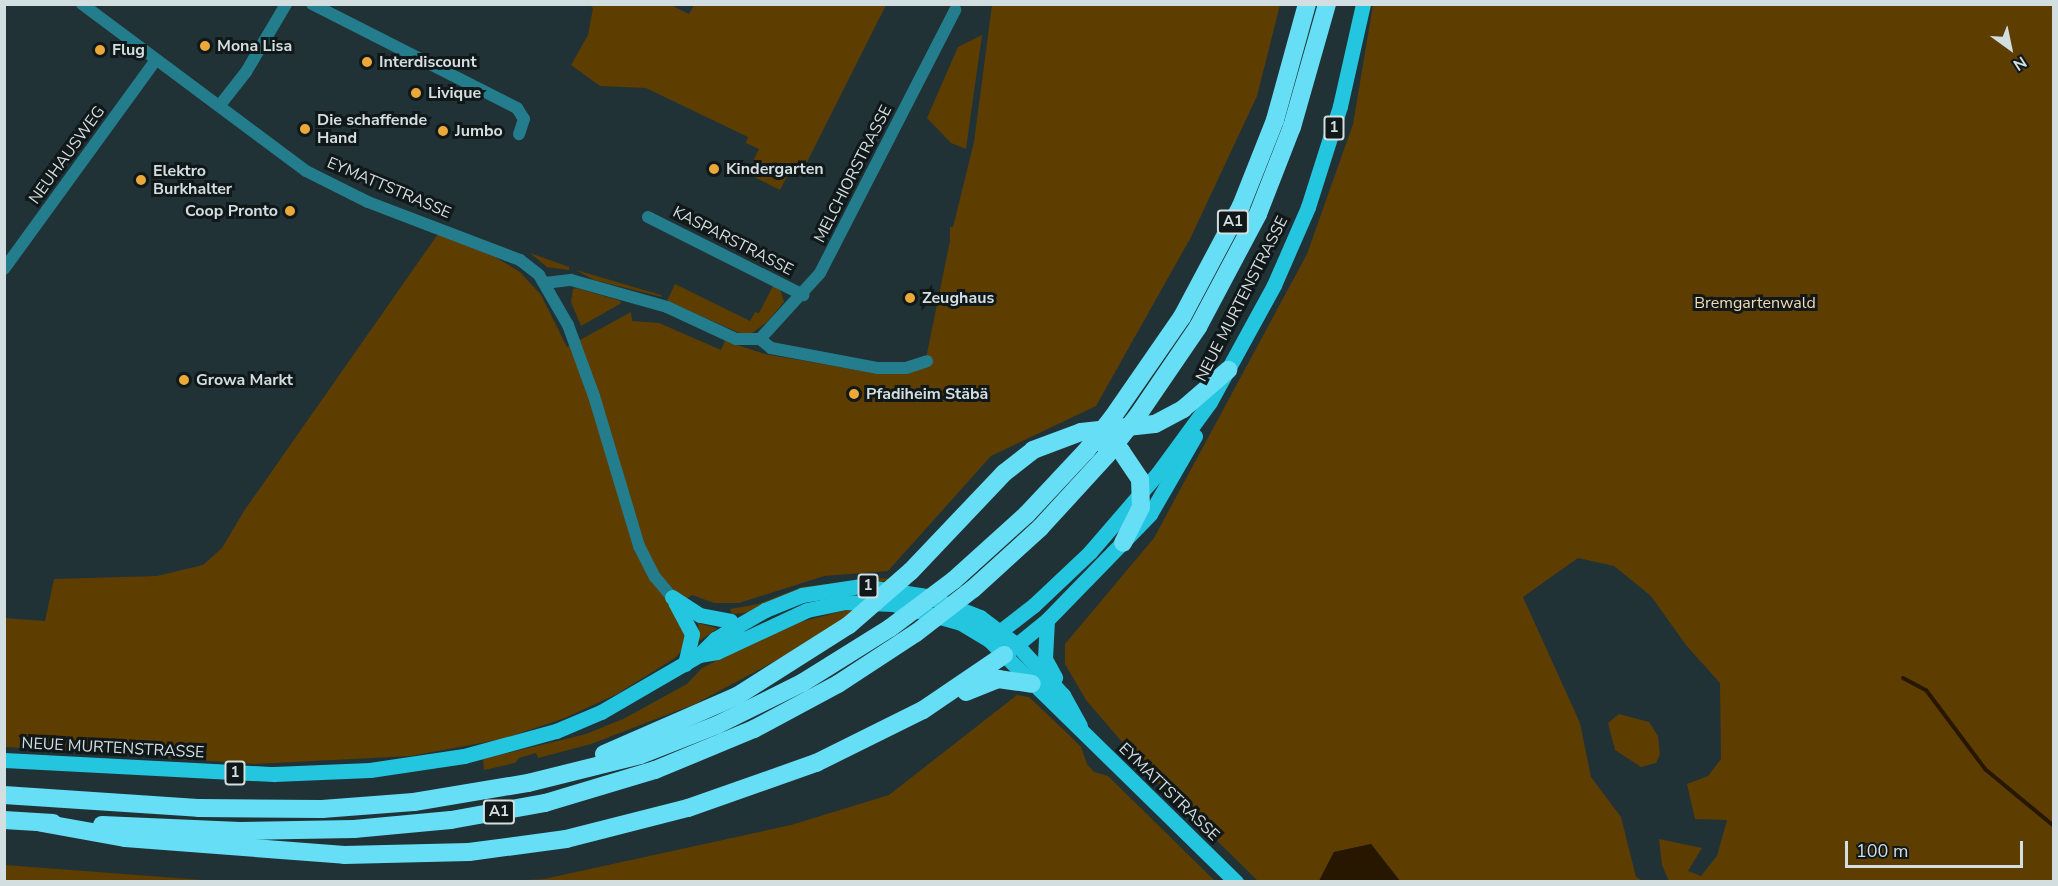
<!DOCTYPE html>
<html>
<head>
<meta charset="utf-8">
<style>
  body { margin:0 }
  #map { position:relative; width:2058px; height:886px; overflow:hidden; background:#203236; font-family:"Nunito Sans",sans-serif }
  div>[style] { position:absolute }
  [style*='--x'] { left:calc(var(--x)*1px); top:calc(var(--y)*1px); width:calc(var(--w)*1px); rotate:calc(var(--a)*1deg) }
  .green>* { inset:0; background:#5e3d00 }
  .water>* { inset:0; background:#281700 }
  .stream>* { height:4px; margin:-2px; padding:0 2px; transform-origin:2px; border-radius:2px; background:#281700 }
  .minor>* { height:12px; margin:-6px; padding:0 6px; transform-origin:6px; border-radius:6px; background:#247d8c }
  .major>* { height:15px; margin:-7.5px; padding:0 7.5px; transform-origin:7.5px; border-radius:7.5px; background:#24c5df }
  .highway>* { height:18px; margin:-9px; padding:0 9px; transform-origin:9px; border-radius:9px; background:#66def5 }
  .highway-bridge>* { height:18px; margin:-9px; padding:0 9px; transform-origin:9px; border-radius:9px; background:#66def5 }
  .dots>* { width:16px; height:16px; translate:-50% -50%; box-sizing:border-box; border:3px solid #10181a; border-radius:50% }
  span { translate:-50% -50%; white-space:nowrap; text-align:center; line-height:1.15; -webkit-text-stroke:6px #10181a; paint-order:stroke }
  .shield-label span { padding:2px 4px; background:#10181a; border:2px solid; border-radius:4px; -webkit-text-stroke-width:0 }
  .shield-label { font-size:15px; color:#d3dee0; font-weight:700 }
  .poi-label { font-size:16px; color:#d3dee0; font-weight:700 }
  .left { translate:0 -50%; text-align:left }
  .right { translate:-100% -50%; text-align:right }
  .street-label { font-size:16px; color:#d3dee0 }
  .park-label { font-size:16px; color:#f6dab1 }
  .frame { position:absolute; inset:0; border:6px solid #d3dee0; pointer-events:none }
  .north { position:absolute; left:1980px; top:18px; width:60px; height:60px; -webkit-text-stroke:4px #10181a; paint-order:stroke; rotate:147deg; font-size:16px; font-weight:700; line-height:24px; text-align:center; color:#d3dee0 }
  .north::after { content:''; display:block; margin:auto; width:21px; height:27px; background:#d3dee0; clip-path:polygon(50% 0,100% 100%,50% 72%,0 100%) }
  .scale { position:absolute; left:1845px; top:841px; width:178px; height:27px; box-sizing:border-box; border:3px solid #d3dee0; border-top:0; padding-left:8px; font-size:18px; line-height:21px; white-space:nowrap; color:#d3dee0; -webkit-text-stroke:4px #10181a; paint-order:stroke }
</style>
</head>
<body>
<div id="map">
  <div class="green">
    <i style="clip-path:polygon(590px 5px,671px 5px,689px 14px,694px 5px,886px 5px,802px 172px,792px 167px,780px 190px,750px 175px,749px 170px,759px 149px,746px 143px,748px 137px,646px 88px,600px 86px,571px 65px,588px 35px,593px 8px)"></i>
    <i style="clip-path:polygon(992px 5px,1280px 5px,1257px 96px,1191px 237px,1096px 406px,991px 456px,888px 571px,824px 576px,739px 603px,714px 603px,692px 595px,672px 609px,685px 628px,685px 647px,675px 658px,617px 694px,565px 718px,503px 739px,411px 756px,255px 764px,5px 747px,4px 618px,45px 621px,54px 579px,157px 576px,203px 565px,222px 548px,244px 511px,438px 234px,495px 257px,520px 272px,541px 295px,567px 347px,631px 312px,632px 321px,659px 323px,721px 350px,725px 341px,765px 354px,873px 373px,901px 374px,924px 368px,950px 241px,950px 227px,953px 227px,974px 142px)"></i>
    <i style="clip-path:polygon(1373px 5px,2053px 5px,2053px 881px,1669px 881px,1662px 865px,1659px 839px,1702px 848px,1688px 871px,1701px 876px,1717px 856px,1727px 820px,1695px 819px,1687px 784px,1708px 776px,1721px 759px,1720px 683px,1686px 645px,1651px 596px,1614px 566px,1578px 558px,1523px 597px,1580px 723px,1591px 777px,1621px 817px,1636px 877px,1643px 881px,1400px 881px,1371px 844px,1334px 852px,1319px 881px,1258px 881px,1153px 778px,1086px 700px,1065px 664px,1065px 644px,1154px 538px,1307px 254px,1353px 124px)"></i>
    <i style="clip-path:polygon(982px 35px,966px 149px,951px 143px,927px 118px,958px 47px)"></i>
    <i style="clip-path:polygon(530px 253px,569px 267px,569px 270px,547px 267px)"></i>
    <i style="clip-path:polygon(576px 270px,661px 295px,662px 297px,594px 280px)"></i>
    <i style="clip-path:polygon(675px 284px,750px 321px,755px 312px,759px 313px,773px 286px,780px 289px,784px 302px,767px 322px,752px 333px,742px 334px,667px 301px)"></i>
    <i style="clip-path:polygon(576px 288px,621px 301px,620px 304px,581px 326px,571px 302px,573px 289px)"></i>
    <i style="clip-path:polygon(876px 578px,894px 579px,744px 613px,732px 614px,730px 609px,758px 604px,802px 587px)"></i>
    <i style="clip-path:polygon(851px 609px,856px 610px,788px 654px,695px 704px,591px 744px,538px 758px,536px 753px,519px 758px,515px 763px,484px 770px,483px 759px,586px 734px,623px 719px,687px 684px,702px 668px,784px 626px)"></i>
    <i style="clip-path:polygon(698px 623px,716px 628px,717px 629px,699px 641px)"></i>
    <i style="clip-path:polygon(1017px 695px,1029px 697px,1068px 734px,1081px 747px,1087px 764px,1094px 772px,1108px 776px,1215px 881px,506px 881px,544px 879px,791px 825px,889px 795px)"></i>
    <i style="clip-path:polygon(1619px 714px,1649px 722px,1658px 736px,1660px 754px,1656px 763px,1641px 767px,1615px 750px,1608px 723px)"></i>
    <i style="clip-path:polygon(5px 865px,216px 881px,5px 881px)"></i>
  </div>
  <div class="water">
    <i style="clip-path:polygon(1371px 844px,1400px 881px,1319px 881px,1334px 852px)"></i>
  </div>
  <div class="stream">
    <i style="--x:1903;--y:678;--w:26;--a:28"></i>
    <i style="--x:1926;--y:690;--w:99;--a:53.2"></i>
    <i style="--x:1985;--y:769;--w:89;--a:39.6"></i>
  </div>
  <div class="minor">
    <i style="--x:82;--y:4;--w:279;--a:36.7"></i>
    <i style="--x:306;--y:171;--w:69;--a:26.6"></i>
    <i style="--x:368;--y:202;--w:163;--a:20.9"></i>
    <i style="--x:520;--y:260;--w:24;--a:38"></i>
    <i style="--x:539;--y:275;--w:58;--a:59.9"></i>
    <i style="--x:568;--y:325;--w:76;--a:69.9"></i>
    <i style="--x:594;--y:396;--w:157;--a:73.3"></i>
    <i style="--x:639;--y:546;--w:35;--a:63"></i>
    <i style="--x:655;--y:577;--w:26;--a:50"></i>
    <i style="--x:312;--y:4;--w:230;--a:26.9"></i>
    <i style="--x:517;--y:108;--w:13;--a:58"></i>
    <i style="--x:524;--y:119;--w:16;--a:108"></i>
    <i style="--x:220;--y:105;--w:42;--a:-51.8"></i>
    <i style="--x:246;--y:72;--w:79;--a:-59.5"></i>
    <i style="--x:648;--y:217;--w:174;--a:26.7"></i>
    <i style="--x:4;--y:269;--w:258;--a:-54"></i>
    <i style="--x:545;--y:283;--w:26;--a:-7"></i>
    <i style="--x:571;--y:280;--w:100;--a:15.7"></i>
    <i style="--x:667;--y:307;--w:76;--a:24.9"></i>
    <i style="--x:736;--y:339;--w:24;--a:0"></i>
    <i style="--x:760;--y:339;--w:14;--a:39"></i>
    <i style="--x:771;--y:348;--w:109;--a:10.6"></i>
    <i style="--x:878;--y:368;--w:28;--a:0"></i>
    <i style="--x:906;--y:368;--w:22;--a:-18"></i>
    <i style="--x:760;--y:339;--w:89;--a:-47.7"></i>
    <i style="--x:820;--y:273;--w:296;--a:-62.8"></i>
  </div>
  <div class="major">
    <i style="--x:672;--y:597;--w:33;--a:33"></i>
    <i style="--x:700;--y:615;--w:31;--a:11"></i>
    <i style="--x:730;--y:621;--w:11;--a:52"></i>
    <i style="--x:675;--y:602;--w:36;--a:62"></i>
    <i style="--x:692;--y:634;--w:31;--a:103"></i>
    <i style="--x:1047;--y:620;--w:39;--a:93"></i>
    <i style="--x:1045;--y:659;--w:21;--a:61"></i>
    <i style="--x:989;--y:640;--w:57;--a:-37.9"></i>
    <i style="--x:1034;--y:605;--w:77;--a:-43.4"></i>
    <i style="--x:1090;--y:552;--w:104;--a:-49.3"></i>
    <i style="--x:1158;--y:473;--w:88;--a:-53.8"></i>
    <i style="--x:1210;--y:402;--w:133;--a:-61.3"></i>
    <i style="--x:1274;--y:285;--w:85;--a:-66.4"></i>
    <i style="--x:1308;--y:207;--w:106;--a:-72.4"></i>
    <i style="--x:1340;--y:106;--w:105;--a:-77.3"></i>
    <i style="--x:1009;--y:651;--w:49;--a:-39.2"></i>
    <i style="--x:1047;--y:620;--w:148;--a:-45.8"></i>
    <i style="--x:1150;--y:514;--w:90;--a:-60"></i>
    <i style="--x:699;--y:655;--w:18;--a:-9"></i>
    <i style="--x:717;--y:652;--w:99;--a:-25"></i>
    <i style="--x:807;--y:610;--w:38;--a:-12"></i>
    <i style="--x:844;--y:602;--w:49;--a:2.3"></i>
    <i style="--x:893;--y:604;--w:71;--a:15.6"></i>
    <i style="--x:961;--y:623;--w:33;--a:31"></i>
    <i style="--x:989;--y:640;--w:346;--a:44.4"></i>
    <i style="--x:4;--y:760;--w:270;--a:3"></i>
    <i style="--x:274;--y:774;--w:96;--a:-2.4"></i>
    <i style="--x:370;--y:770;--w:95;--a:-8.5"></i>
    <i style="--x:464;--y:756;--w:95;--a:-15.2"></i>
    <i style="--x:556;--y:731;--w:49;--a:-22.9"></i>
    <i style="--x:601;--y:712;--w:113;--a:-30.2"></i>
    <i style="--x:699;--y:655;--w:23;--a:-45"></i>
    <i style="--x:715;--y:639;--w:58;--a:-30.1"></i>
    <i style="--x:765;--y:610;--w:40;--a:-22"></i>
    <i style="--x:802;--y:595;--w:60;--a:-8.7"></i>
    <i style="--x:861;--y:586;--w:66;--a:8.7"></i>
    <i style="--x:926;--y:596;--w:58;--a:21.3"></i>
    <i style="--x:980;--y:617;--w:46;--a:37.1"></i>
    <i style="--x:1017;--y:645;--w:68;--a:47.4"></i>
    <i style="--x:1063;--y:695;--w:35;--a:61"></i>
  </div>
  <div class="highway">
    <i style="--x:1138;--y:415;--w:107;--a:-55.7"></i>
    <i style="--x:1198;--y:327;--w:128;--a:-62"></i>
    <i style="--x:1258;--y:214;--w:93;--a:-68.7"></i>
    <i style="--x:1292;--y:127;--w:128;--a:-74.1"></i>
    <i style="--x:1112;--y:418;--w:123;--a:-55.3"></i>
    <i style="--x:1182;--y:317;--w:126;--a:-62"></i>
    <i style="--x:1241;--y:206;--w:92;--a:-68.4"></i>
    <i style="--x:1275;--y:120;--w:120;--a:-74.6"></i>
    <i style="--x:1099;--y:442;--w:24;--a:22"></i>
    <i style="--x:1121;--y:451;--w:34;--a:56"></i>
    <i style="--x:1140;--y:479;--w:28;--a:88"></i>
    <i style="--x:1141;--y:507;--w:40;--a:116.6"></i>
    <i style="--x:911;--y:571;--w:135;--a:-46.5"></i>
    <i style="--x:1004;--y:473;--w:37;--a:-38"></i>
    <i style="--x:1033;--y:450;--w:51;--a:-20.6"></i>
    <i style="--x:1081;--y:432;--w:74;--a:-6.2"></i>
    <i style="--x:1155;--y:424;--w:32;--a:-28"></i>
    <i style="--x:1183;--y:409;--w:60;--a:-40.9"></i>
    <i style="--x:954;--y:580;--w:98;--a:-42.1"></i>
    <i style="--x:1027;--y:514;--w:86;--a:-46.9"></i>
    <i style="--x:973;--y:589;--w:91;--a:-42.3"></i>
    <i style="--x:1040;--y:528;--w:98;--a:-47.5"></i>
    <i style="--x:966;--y:692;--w:35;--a:-22"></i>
    <i style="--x:998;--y:679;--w:34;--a:8"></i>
    <i style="--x:604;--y:754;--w:145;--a:-23.6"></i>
    <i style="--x:737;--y:696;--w:133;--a:-32.4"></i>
    <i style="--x:4;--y:795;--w:194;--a:3.8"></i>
    <i style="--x:198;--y:808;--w:124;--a:0.5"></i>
    <i style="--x:322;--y:809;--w:92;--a:-4.4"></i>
    <i style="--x:414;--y:802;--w:116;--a:-9.5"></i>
    <i style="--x:528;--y:783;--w:115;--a:-14"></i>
    <i style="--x:640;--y:755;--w:83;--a:-21.3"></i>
    <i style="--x:717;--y:725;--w:95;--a:-26.3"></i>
    <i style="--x:802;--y:683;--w:104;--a:-32"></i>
    <i style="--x:4;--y:820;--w:49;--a:3.5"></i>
    <i style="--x:42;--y:823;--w:84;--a:10.2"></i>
    <i style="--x:125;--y:838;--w:220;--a:4.4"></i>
    <i style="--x:344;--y:855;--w:125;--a:-1.4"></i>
    <i style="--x:469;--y:852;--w:98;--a:-7.6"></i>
    <i style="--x:566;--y:839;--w:126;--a:-14.3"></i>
    <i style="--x:688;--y:808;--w:136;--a:-19.4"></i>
    <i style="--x:816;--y:763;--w:119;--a:-26.4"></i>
    <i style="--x:923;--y:710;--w:98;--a:-34.2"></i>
    <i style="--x:102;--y:825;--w:138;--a:2.5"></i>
    <i style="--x:240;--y:831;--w:114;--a:-1"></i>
    <i style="--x:354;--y:829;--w:97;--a:-5.3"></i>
    <i style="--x:451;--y:820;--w:96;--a:-10.3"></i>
    <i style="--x:545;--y:803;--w:115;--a:-16.7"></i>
    <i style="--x:655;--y:770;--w:107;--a:-22.5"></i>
    <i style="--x:754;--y:729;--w:95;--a:-28.2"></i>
    <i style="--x:838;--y:684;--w:93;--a:-33.2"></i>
  </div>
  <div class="highway-bridge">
    <i style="--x:1086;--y:451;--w:42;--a:-51.8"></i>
    <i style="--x:1106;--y:456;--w:52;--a:-52"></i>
    <i style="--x:849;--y:625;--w:82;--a:-41.1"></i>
    <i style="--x:890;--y:628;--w:80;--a:-36.9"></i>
    <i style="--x:916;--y:633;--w:72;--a:-37.7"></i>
  </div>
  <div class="dots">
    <i style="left:205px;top:46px;background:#eba939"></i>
    <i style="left:100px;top:50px;background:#eba939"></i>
    <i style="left:367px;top:62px;background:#eba939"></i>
    <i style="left:416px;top:93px;background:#eba939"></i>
    <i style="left:305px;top:129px;background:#eba939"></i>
    <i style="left:443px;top:131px;background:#eba939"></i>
    <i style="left:714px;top:169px;background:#eba939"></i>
    <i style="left:141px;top:180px;background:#eba939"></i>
    <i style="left:290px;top:211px;background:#eba939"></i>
    <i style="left:910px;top:298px;background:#eba939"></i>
    <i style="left:184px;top:380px;background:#eba939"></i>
    <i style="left:854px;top:394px;background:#eba939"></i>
  </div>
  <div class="shield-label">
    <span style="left:1334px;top:128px">1</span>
    <span style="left:1233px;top:222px">A1</span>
    <span style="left:868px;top:586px">1</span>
    <span style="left:235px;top:773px">1</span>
    <span style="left:499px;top:812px">A1</span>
  </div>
  <div class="poi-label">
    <span class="left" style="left:217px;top:46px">Mona Lisa</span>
    <span class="left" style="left:112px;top:50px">Flug</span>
    <span class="left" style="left:379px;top:62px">Interdiscount</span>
    <span class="left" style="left:428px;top:93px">Livique</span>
    <span class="left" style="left:317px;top:129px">Die schaffende<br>Hand</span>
    <span class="left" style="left:455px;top:131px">Jumbo</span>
    <span class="left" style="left:726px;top:169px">Kindergarten</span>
    <span class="left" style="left:153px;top:180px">Elektro<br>Burkhalter</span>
    <span class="right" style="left:278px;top:211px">Coop Pronto</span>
    <span class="left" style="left:922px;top:298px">Zeughaus</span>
    <span class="left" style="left:196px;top:380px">Growa Markt</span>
    <span class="left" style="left:866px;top:394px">Pfadiheim Stäbä</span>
  </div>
  <div class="street-label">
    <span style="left:67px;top:155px;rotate:-54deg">NEUHAUSWEG</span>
    <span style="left:853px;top:174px;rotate:-63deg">MELCHIORSTRASSE</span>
    <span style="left:389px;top:188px;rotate:23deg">EYMATTSTRASSE</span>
    <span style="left:733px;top:241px;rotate:27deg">KASPARSTRASSE</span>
    <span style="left:1242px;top:299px;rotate:-63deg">NEUE MURTENSTRASSE</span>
    <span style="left:113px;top:748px;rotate:3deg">NEUE MURTENSTRASSE</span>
    <span style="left:1169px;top:792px;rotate:44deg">EYMATTSTRASSE</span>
  </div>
  <div class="park-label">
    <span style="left:1755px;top:303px">Bremgartenwald</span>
  </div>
  <div class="frame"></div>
  <div class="north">N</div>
  <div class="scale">100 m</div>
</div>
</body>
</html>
